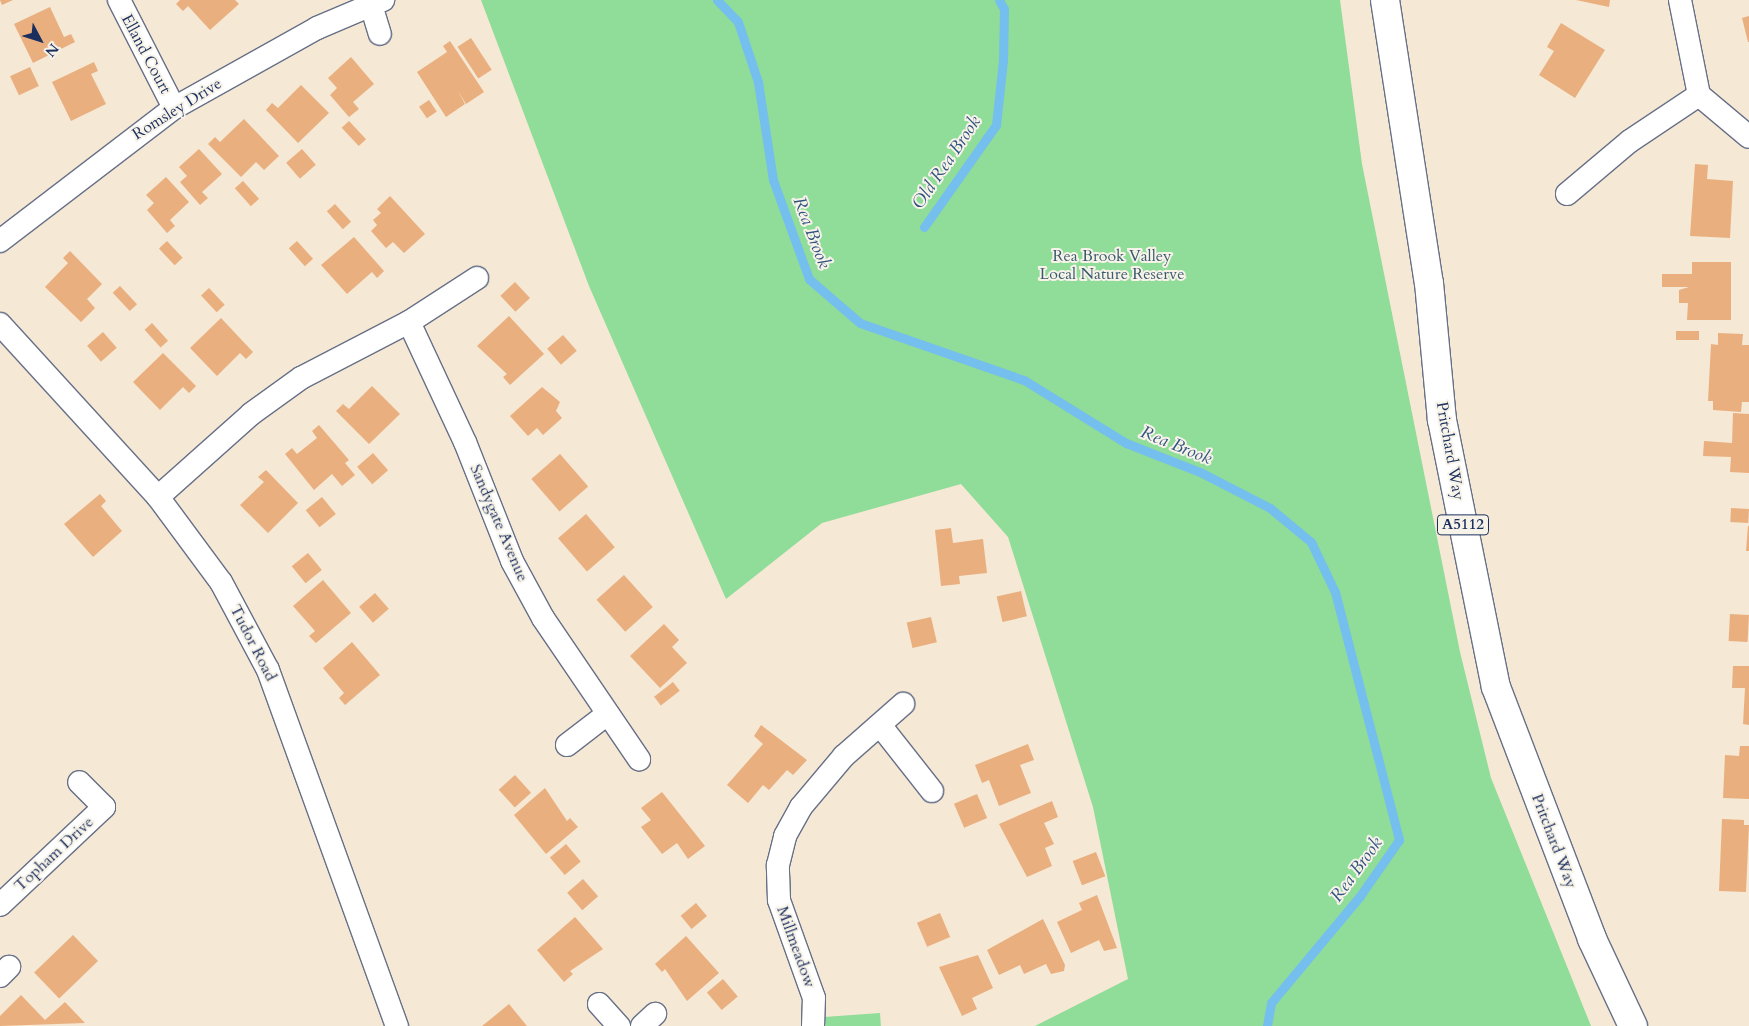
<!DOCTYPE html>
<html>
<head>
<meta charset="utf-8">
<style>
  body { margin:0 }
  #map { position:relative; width:1749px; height:1026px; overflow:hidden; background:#f5e8d4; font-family:Cardo,serif }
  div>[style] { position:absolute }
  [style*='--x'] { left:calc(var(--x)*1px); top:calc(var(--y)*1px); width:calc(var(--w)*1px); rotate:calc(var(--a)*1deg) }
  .green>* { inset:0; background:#90dc99; transform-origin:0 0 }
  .stream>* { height:9px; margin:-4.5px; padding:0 4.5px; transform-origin:4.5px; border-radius:4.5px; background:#74bfed }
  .building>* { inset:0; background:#eaaf7f; transform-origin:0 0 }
  .roads { filter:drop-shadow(1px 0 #677087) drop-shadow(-1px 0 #677087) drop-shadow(0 1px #677087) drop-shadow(0 -1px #677087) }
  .minor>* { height:22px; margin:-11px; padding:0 11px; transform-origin:11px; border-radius:11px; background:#fff }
  .primary>* { height:28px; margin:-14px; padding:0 14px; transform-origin:14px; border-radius:14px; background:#fff }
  span { translate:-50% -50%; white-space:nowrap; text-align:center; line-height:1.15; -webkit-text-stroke:4px #f7f3e8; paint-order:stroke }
  .shield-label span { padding:1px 4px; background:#f7f3e8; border:1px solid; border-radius:4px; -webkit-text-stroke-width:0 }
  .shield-label { font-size:15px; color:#1b2f5e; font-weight:700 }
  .street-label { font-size:16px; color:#1b2f5e }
  .park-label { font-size:16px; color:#385a6d }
  .water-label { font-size:18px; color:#315382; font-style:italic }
  .north { position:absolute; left:15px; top:15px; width:50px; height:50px; -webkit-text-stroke:4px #f7f3e8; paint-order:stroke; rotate:130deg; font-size:14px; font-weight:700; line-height:20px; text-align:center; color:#1b2f5e }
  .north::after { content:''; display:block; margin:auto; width:18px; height:22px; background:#1b2f5e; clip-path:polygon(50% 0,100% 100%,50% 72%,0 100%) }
</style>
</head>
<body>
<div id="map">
  <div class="green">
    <i style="clip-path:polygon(481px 0,1340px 0,1362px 164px,1460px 652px,1491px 778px,1591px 1026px,1035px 1026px,1128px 979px,1093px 807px,1008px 537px,961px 484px,822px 523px,726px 599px,589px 286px)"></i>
    <i style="left:880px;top:1013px;width:13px;height:56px;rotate:86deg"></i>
  </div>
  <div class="stream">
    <i style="--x:717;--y:0;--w:30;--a:46"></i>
    <i style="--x:738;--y:22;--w:63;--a:71.6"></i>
    <i style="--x:758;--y:82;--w:99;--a:81.3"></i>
    <i style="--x:773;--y:180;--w:105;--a:70"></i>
    <i style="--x:809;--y:279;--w:67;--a:40.8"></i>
    <i style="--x:860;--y:323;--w:174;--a:19.2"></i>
    <i style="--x:1024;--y:380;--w:120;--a:31.7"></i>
    <i style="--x:1126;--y:443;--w:79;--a:21.4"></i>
    <i style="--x:1200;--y:472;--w:79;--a:27.2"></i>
    <i style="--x:1270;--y:508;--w:53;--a:39.7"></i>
    <i style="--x:1311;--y:542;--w:55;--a:64.4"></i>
    <i style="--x:1335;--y:592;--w:256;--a:75.5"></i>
    <i style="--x:1399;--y:840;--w:68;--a:124.9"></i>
    <i style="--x:1360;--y:896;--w:139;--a:129.8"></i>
    <i style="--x:1271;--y:1003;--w:23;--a:100"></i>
    <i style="--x:924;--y:227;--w:125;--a:-54.8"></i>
    <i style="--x:996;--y:125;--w:64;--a:-83.8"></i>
    <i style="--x:1003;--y:61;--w:52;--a:-88.9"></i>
    <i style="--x:1004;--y:9;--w:10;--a:-119"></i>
  </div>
  <div class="building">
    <i style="clip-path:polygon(0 0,13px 0,2px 5px)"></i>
    <i style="clip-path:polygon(180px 0,235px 0,239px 4px,210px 30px,188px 6px,183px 11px,176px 4px)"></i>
    <i style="clip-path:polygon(1576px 0,1610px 0,1609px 7px)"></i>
    <i style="clip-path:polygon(50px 7px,64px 37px,71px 34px,75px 42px,33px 63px,14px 24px)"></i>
    <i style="clip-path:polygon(1749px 16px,1749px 42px,1748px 42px,1742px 18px)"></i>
    <i style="clip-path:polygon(1561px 23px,1605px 50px,1575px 98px,1539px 75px,1554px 51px,1547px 47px)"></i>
    <i style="left:471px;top:38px;width:38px;height:16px;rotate:57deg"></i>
    <i style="clip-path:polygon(450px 41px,484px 92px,466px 104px,458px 91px,465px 104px,446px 117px,417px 72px,447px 52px,443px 46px)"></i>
    <i style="clip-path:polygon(351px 57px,374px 84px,353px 102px,359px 109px,349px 117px,330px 95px,337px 88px,328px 78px)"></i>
    <i style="clip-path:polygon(94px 62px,98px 71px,91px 74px,106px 104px,71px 121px,52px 82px)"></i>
    <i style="left:30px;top:67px;width:21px;height:22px;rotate:65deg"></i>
    <i style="clip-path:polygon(301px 85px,329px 113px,298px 143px,266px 110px,272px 103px,278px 108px)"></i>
    <i style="left:429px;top:100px;width:14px;height:12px;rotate:56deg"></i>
    <i style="clip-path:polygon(244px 119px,279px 156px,264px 170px,256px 162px,241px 177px,208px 144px,215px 137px,220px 142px)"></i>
    <i style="left:349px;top:121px;width:25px;height:10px;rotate:47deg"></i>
    <i style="clip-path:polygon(199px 149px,222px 174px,202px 192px,208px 198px,200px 205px,180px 182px,187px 176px,179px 167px)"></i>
    <i style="left:302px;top:149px;width:21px;height:21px;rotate:49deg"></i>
    <i style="clip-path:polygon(1695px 164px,1708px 165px,1707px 179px,1733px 181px,1730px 238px,1690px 236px)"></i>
    <i style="clip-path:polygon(166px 177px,189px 202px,170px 220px,175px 226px,167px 233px,147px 210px,154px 203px,146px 195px)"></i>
    <i style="left:243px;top:181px;width:24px;height:11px;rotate:48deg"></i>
    <i style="clip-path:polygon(390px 196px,425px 234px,404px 253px,393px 242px,386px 248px,371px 231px,377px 225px,373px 220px,381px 213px,377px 209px)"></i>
    <i style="left:335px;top:204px;width:24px;height:11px;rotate:48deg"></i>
    <i style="clip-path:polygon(354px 237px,384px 271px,377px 278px,372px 272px,347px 294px,321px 265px)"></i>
    <i style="left:167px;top:241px;width:23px;height:11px;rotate:47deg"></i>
    <i style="left:297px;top:241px;width:24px;height:11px;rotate:48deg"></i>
    <i style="clip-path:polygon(70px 251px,102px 284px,87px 299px,95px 308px,81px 322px,45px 287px,68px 263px,63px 258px)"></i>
    <i style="clip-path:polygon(1692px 262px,1731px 262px,1731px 320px,1687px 320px,1688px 303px,1679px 303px,1679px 290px,1689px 287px,1662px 287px,1662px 274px,1692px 274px)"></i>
    <i style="left:515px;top:282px;width:22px;height:20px;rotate:47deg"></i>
    <i style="left:120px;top:286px;width:25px;height:10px;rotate:47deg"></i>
    <i style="left:209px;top:288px;width:23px;height:11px;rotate:47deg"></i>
    <i style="clip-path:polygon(509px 316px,544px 354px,510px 385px,503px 377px,507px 374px,477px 346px)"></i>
    <i style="clip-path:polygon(221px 318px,253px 352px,246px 359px,240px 353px,217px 376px,190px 348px)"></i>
    <i style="left:152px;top:323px;width:24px;height:10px;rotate:48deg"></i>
    <i style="left:1676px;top:331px;width:23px;height:9px"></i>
    <i style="left:103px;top:332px;width:21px;height:21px;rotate:49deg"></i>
    <i style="clip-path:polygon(1718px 333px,1743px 334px,1742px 345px,1749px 345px,1749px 402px,1742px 402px,1741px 412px,1713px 410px,1713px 401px,1708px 401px,1711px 344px,1718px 345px)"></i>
    <i style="left:563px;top:335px;width:21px;height:21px;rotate:49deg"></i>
    <i style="clip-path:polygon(163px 353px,196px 386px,189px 393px,183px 387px,160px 410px,133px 382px)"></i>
    <i style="clip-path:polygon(372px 386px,400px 414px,369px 444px,336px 411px,343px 404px,349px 409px)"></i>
    <i style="clip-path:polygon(542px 387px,560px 402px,556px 411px,562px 418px,543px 435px,537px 428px,528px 436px,510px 416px)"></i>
    <i style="clip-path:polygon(1733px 413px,1749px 414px,1749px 473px,1730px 472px,1731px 457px,1703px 456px,1704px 441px,1732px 443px)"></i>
    <i style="clip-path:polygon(319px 425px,349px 460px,345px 463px,355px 475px,342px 486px,332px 474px,314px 490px,285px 454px,292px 448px,297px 454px,317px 438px,312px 431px)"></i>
    <i style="left:373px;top:453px;width:23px;height:21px;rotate:49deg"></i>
    <i style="left:560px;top:454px;width:43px;height:38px;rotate:49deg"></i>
    <i style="clip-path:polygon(266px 470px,298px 503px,268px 533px,240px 505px,264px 482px,258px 477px)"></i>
    <i style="clip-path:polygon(100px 494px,106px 501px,101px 506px,122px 531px,93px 557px,64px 524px)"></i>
    <i style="left:322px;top:497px;width:22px;height:21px;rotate:51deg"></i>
    <i style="left:1731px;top:508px;width:18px;height:14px;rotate:3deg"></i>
    <i style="left:586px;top:514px;width:44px;height:37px;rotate:49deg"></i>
    <i style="clip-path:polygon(1748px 526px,1749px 526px,1749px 551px,1746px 551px)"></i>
    <i style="clip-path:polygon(951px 528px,953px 543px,983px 539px,987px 573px,959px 576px,960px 584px,941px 586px,935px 530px)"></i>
    <i style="left:308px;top:553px;width:22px;height:21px;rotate:51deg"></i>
    <i style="left:624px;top:575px;width:43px;height:37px;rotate:48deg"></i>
    <i style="clip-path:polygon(323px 580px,351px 613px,316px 643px,309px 636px,315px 631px,293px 606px)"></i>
    <i style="left:1021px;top:591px;width:26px;height:25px;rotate:77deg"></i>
    <i style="left:375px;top:593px;width:21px;height:21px;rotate:49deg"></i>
    <i style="left:1730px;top:614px;width:19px;height:27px;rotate:3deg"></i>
    <i style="left:931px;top:617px;width:26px;height:25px;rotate:77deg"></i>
    <i style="clip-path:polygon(664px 624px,679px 640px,672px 647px,687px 663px,660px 688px,630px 656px)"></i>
    <i style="clip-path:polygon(352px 642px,380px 675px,345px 705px,339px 698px,344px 693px,323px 668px)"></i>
    <i style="clip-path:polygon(1733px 666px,1749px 666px,1749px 725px,1743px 724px,1745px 688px,1732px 688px)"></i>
    <i style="left:673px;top:682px;width:11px;height:24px;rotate:52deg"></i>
    <i style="clip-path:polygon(761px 725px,807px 760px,793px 775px,787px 770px,769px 790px,763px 785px,748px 803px,727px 785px,763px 744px,754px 736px)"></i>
    <i style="clip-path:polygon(1028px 744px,1034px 760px,1020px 765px,1031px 793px,999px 806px,989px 780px,982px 783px,975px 765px)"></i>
    <i style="clip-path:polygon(1740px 746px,1749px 746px,1749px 799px,1723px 798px,1725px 755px,1739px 756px)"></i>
    <i style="left:515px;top:775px;width:24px;height:22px;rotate:48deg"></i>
    <i style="clip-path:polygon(545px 788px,567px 821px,570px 818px,578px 827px,546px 854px,514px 815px)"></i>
    <i style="clip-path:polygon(662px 792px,705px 846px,688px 859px,677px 843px,662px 854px,641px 827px,651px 820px,641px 808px)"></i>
    <i style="left:977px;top:794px;width:26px;height:25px;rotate:67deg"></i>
    <i style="clip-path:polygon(1052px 801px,1058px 817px,1044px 823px,1054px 844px,1045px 848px,1052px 866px,1027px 877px,999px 824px)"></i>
    <i style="clip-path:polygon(1722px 819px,1744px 820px,1744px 825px,1749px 825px,1746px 892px,1719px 891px)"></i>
    <i style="left:566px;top:844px;width:23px;height:21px;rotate:50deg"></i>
    <i style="left:1096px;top:852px;width:26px;height:25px;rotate:69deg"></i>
    <i style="left:583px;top:879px;width:23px;height:21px;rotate:49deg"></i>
    <i style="clip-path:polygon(1097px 895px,1117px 948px,1104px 951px,1099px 940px,1071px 953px,1057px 922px,1082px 910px,1079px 903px)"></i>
    <i style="left:696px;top:903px;width:17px;height:20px;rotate:50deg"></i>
    <i style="left:940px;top:913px;width:26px;height:25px;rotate:67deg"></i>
    <i style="clip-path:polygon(575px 917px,603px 949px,570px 971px,573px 974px,564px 982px,537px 950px)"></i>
    <i style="clip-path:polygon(1043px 919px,1065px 965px,1064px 971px,1051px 974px,1046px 964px,1024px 974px,1020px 965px,999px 975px,987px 950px)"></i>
    <i style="left:73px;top:935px;width:36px;height:54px;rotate:46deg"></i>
    <i style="clip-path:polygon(686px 936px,719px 973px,687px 1001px,665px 969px,662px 972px,655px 964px)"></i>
    <i style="clip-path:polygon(978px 955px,993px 988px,972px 998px,977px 1009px,962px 1016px,939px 967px)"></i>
    <i style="left:723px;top:979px;width:23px;height:21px;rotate:50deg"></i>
    <i style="clip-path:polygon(21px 995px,45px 1020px,65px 1002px,85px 1023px,0 1026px,0 1016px)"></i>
    <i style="clip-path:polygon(509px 1004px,527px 1026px,482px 1026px,492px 1018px)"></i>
  </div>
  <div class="roads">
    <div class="minor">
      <i style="--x:119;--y:0;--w:121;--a:63"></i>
      <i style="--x:1680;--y:0;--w:97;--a:78.7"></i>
      <i style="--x:1699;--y:95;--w:65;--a:40"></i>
      <i style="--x:371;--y:5;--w:30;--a:73"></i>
      <i style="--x:1567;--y:194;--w:82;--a:-40.1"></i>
      <i style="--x:1630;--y:141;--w:83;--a:-33.7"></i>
      <i style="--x:0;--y:241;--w:219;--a:-37.4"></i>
      <i style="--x:174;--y:108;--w:164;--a:-29.2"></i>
      <i style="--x:317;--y:28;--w:72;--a:-23"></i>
      <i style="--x:409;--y:322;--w:132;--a:65"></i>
      <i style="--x:465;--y:442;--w:128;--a:68.4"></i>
      <i style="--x:512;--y:561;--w:65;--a:61.5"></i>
      <i style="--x:543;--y:618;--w:171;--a:55.8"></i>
      <i style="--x:0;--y:324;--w:234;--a:47.6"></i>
      <i style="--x:158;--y:497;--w:106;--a:53.5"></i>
      <i style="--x:221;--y:582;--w:100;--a:61.9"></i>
      <i style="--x:268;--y:670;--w:379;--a:70.1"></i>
      <i style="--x:158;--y:497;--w:125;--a:-41.7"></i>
      <i style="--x:251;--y:414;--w:62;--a:-35.8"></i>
      <i style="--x:301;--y:378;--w:122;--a:-27.4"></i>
      <i style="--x:409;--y:322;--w:81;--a:-32.9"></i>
      <i style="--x:880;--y:725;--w:84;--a:51.8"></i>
      <i style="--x:567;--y:745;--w:49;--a:-37.6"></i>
      <i style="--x:0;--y:905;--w:143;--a:-43.3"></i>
      <i style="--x:104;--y:807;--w:35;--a:-135"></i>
      <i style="--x:0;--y:976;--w:13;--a:-45"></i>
      <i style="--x:599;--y:1004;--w:30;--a:48"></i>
      <i style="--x:642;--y:1026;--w:18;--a:-43"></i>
      <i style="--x:813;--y:1026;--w:28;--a:-88"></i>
      <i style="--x:814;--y:998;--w:104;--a:-109.7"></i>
      <i style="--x:779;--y:900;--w:35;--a:-92"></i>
      <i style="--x:778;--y:865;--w:30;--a:-76"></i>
      <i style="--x:785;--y:836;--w:33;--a:-61"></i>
      <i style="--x:801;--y:807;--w:67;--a:-49.9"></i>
      <i style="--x:844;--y:756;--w:79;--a:-41.4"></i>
    </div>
    <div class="primary">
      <i style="--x:1385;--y:0;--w:286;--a:81.2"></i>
      <i style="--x:1429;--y:283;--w:138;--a:84.6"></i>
      <i style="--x:1442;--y:420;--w:272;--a:78.6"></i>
      <i style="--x:1496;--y:687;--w:270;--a:69.1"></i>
      <i style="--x:1592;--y:939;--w:96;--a:64.8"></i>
    </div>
  </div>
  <div class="shield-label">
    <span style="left:1463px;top:525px">A5112</span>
  </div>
  <div class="street-label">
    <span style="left:146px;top:54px;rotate:62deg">Elland Court</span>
    <span style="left:177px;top:109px;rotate:-32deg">Romsley Drive</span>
    <span style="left:1450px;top:451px;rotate:80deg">Pritchard Way</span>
    <span style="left:499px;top:523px;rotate:67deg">Sandygate Avenue</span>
    <span style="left:253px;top:643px;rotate:63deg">Tudor Road</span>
    <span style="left:1554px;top:841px;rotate:69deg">Pritchard Way</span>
    <span style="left:54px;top:854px;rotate:-43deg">Topham Drive</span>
    <span style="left:796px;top:947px;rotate:70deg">Millmeadow</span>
  </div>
  <div class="park-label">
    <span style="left:1112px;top:265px">Rea Brook Valley<br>Local Nature Reserve</span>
  </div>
  <div class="water-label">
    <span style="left:947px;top:163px;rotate:-56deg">Old Rea Brook</span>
    <span style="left:811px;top:233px;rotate:69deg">Rea Brook</span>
    <span style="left:1176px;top:446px;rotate:22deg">Rea Brook</span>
    <span style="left:1357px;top:870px;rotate:-54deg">Rea Brook</span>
  </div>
  <div class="north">N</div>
</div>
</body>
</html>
